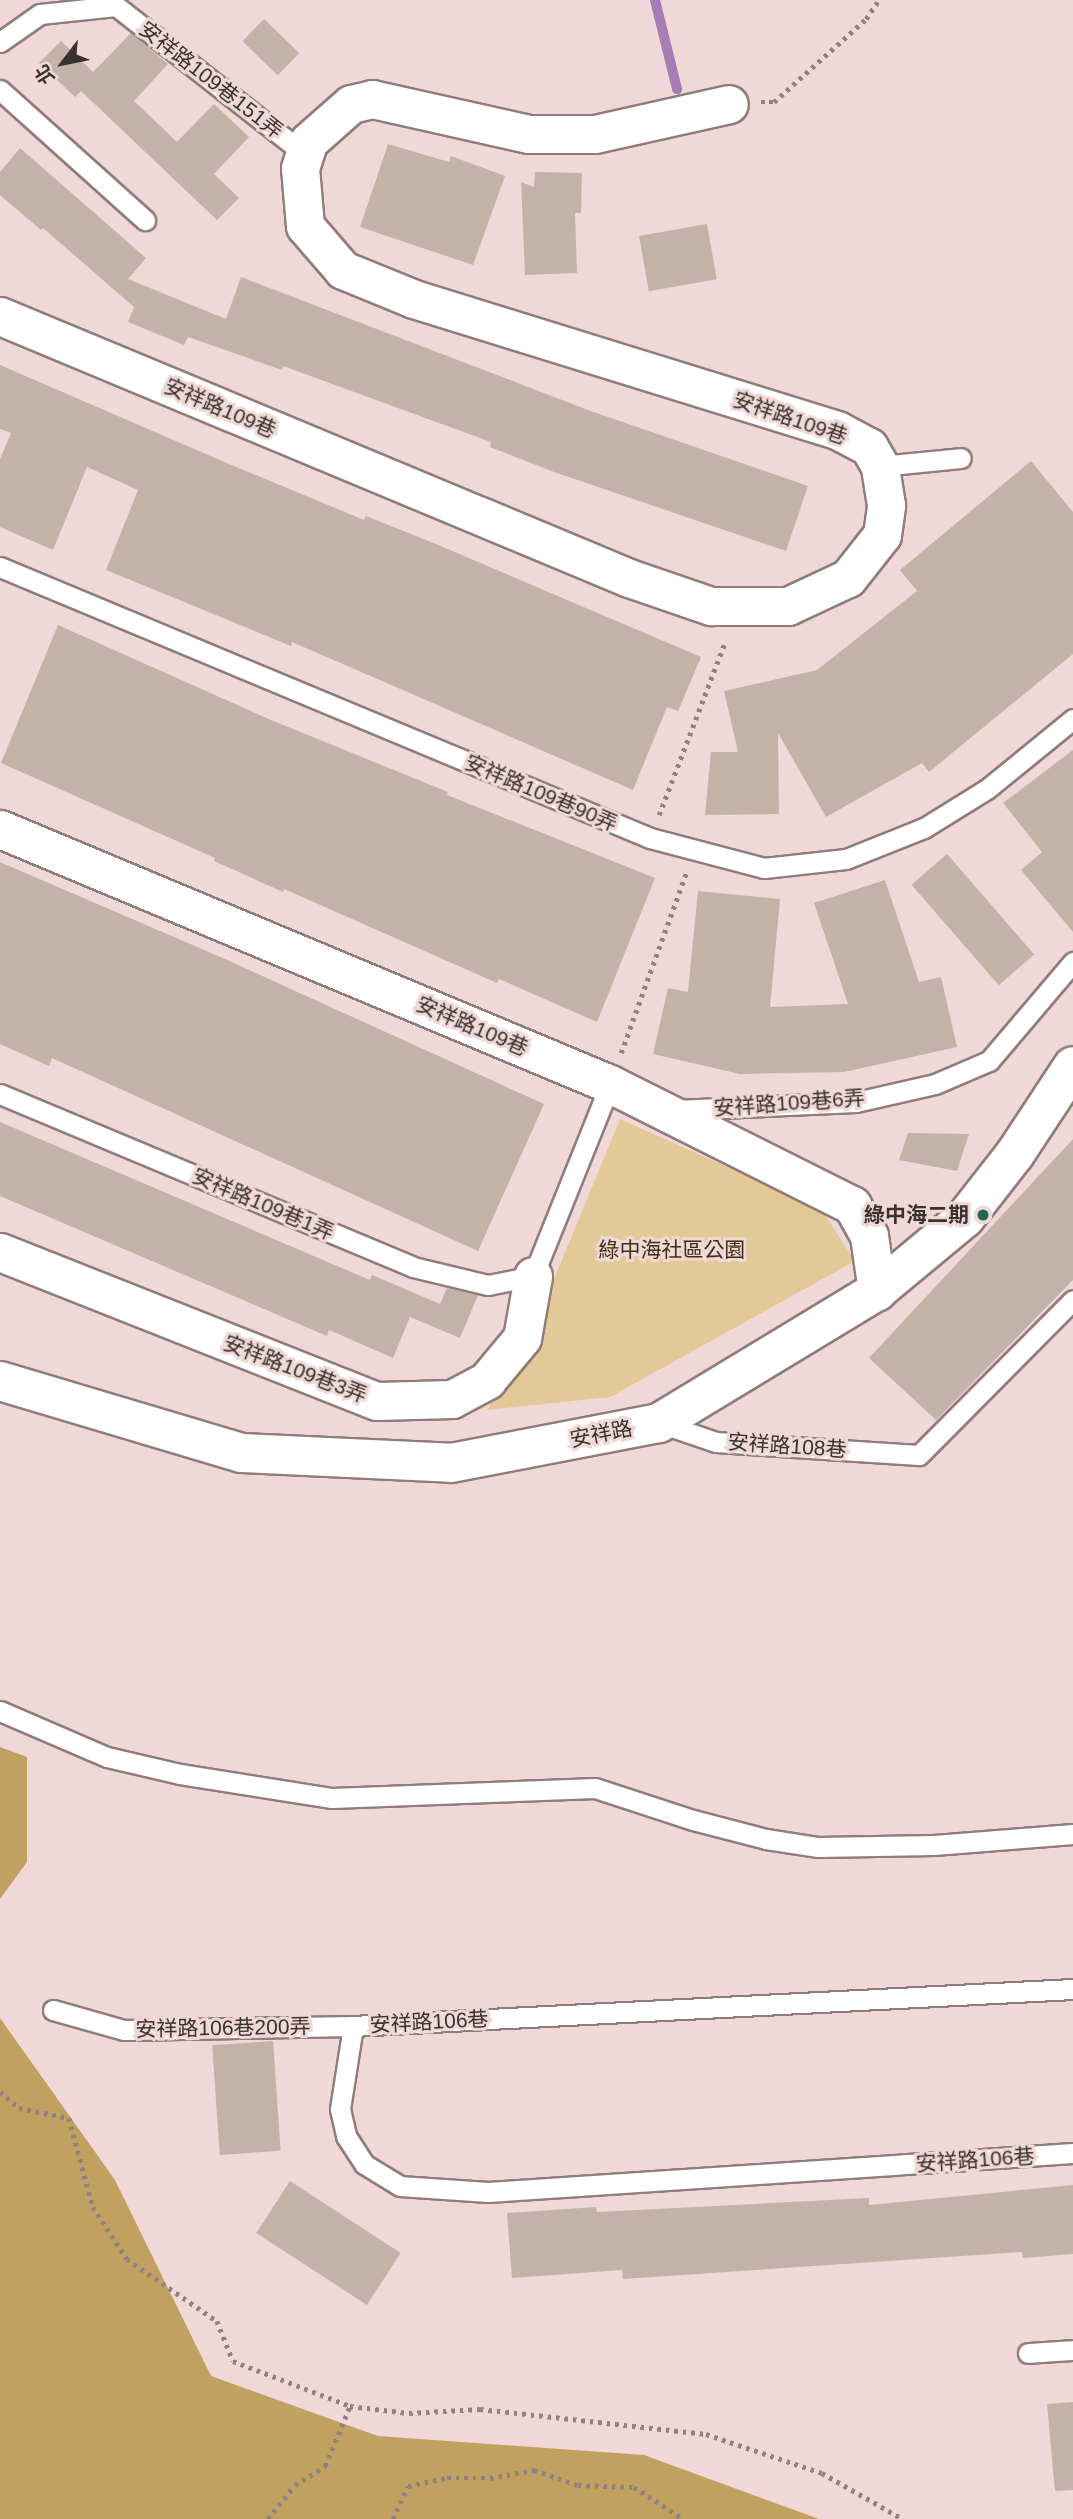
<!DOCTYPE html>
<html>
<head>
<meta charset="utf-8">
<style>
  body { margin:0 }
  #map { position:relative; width:1073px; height:2519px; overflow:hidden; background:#efd8d7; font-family:Arial,"Noto Sans TC",sans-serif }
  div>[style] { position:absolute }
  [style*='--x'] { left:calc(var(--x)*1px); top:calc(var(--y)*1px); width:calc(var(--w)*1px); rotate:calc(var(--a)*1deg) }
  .green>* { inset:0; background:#e2c997 }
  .forest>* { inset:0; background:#c1a160 }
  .stream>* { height:10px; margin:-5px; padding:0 5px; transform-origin:5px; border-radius:5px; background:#a67db4 }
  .building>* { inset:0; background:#c4b2a8; transform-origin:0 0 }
  .path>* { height:4.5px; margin-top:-2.25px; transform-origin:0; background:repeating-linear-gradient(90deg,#918281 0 3.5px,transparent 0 8.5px) }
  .roads { filter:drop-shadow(2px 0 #907c7b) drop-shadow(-2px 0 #907c7b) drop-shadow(0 2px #907c7b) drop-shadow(0 -2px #907c7b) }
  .service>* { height:19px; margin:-9.5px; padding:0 9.5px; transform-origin:9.5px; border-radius:9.5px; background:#fff }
  .minor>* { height:37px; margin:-18.5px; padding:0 18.5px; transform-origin:18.5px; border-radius:18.5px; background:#fff }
  .tertiary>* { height:38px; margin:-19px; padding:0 19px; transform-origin:19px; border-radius:19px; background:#fff }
  .dots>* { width:19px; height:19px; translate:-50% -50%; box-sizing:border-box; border:4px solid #efd8d7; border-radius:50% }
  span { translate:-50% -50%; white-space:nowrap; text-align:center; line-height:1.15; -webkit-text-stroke:6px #efd8d7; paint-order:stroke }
  .street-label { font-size:21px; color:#3a3231 }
  .poi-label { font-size:21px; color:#3a3231; font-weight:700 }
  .right { translate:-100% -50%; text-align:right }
  .park-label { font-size:21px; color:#3c2e11 }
  .north { position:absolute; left:28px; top:28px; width:70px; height:70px; -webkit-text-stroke:5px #efd8d7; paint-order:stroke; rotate:238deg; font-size:19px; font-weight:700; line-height:28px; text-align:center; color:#3a3231 }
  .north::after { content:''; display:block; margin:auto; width:24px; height:32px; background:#3a3231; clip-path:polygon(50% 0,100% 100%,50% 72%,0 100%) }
</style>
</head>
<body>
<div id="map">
  <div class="green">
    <i style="clip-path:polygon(620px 1119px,821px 1209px,855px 1261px,610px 1397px,487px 1410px,527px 1345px)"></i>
  </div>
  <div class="forest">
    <i style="clip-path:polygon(0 1747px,27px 1757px,27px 1862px,0 1899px)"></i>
    <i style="clip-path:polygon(0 2018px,115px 2180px,211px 2376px,378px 2436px,644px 2455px,819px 2519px,0 2519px)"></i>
  </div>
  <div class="stream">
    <i style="--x:655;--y:0;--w:92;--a:76.1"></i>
  </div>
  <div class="building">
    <i style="left:264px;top:19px;width:49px;height:31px;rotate:44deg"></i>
    <i style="clip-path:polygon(131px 33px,168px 64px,134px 101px,177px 142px,214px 104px,249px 137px,214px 174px,239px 198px,217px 220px,81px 91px,75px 97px,39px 63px,61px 41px,93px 72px)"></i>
    <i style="clip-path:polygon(388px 144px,449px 162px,451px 156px,505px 176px,473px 265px,360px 227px)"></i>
    <i style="clip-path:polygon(20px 148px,146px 258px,128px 279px,226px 319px,241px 277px,588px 410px,808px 486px,786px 551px,554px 472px,490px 447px,491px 442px,283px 366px,282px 370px,188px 337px,184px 345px,128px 322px,134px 307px,43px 228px,41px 230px,0 195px,0 172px)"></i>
    <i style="clip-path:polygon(535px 172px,582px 173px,581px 213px,575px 213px,577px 273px,525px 275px,521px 182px,534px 187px)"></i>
    <i style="left:707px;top:224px;width:56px;height:69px;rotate:80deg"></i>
    <i style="clip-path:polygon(0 365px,222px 461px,364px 520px,366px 516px,436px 544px,701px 657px,678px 711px,667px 707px,633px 790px,292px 642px,291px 646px,106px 570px,138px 490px,87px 467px,53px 550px,0 527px,0 459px,11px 433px,0 429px)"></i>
    <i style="clip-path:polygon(1031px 461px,1073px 512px,1073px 654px,929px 772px,922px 763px,826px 817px,778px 733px,779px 814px,705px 815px,711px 752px,738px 752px,724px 691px,817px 670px,917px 591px,900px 570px)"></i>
    <i style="clip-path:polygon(58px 625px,271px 720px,448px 792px,447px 795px,655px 878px,597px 1022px,499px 979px,497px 983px,284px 889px,283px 892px,214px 861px,215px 858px,1px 763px)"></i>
    <i style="clip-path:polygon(1073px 750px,1073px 932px,1021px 870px,1042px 852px,1003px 803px)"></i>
    <i style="left:947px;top:854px;width:133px;height:47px;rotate:49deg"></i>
    <i style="clip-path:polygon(0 862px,225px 959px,544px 1104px,478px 1251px,52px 1058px,49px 1066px,0 1044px)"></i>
    <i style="clip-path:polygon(885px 880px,919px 982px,941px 977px,957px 1047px,844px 1072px,740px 1074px,653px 1054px,668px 988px,688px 992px,698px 891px,780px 899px,770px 1007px,848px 1004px,814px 903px)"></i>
    <i style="clip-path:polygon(0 1122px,370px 1280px,372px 1275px,440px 1304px,447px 1288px,478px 1295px,460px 1338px,410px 1317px,393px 1358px,329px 1330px,327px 1336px,0 1196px)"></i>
    <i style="clip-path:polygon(908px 1133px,969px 1134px,957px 1171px,899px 1160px)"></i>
    <i style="clip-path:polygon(1073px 1139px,1073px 1280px,936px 1420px,869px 1358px)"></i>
    <i style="left:273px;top:2041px;width:110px;height:61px;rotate:86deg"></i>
    <i style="left:290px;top:2181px;width:132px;height:62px;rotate:33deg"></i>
    <i style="clip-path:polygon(1073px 2185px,1073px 2254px,1023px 2258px,1022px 2252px,623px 2279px,622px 2270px,512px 2278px,507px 2213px,596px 2207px,597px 2212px,869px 2198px,869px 2205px)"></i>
    <i style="clip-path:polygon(1073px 2402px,1073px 2490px,1055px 2491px,1047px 2404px)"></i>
  </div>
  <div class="path">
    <i style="--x:761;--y:102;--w:13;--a:0"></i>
    <i style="--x:774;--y:102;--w:124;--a:-42.1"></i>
    <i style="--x:866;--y:19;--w:23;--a:-56"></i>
    <i style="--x:659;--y:815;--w:187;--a:-69.1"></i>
    <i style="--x:621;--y:1053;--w:194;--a:-70.1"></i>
    <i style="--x:0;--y:2092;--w:25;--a:40"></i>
    <i style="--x:19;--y:2108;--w:51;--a:11.3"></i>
    <i style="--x:69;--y:2118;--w:92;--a:74.9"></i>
    <i style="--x:93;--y:2207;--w:62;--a:56.8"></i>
    <i style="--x:127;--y:2259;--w:109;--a:34.6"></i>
    <i style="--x:217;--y:2321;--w:43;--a:68.2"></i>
    <i style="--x:233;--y:2361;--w:125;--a:21"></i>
    <i style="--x:350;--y:2406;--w:59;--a:6.8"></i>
    <i style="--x:409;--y:2413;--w:71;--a:-3.2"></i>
    <i style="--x:480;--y:2409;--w:227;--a:6.3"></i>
    <i style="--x:706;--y:2434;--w:122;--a:18.6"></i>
    <i style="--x:822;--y:2473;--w:93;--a:29.6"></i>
    <i style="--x:268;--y:2519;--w:43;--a:-51.5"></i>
    <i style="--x:295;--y:2485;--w:36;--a:-32"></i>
    <i style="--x:325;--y:2466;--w:65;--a:-67.4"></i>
    <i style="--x:393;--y:2519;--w:36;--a:-66"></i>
    <i style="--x:408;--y:2486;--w:40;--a:-12"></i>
    <i style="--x:447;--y:2478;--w:43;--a:0"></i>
    <i style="--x:490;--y:2478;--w:45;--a:-10.3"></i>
    <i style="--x:534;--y:2470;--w:46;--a:18.8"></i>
    <i style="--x:578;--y:2485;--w:56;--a:2"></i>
    <i style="--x:634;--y:2487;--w:59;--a:33.1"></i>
  </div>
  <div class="roads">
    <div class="service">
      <i style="--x:0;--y:42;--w:49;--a:-35"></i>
      <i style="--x:40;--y:14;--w:76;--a:-6"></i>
      <i style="--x:116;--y:6;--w:240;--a:38.1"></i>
      <i style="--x:0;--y:90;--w:195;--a:41.9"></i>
      <i style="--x:880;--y:466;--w:81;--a:-5.6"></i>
      <i style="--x:0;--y:567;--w:704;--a:22.63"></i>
      <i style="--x:650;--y:838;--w:118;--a:14.7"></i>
      <i style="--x:764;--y:868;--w:82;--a:-6.3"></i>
      <i style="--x:846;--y:859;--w:84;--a:-21.7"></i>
      <i style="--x:924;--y:828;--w:74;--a:-31.8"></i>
      <i style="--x:987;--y:789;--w:111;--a:-39.1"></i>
      <i style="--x:0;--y:1094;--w:448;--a:22.7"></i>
      <i style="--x:413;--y:1267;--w:77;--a:13.5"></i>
      <i style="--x:488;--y:1285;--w:46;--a:-11.3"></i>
      <i style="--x:533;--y:1276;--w:207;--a:-68.1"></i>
      <i style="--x:675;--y:1110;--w:181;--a:-2.5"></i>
      <i style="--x:856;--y:1102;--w:81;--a:-12.8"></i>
      <i style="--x:935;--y:1084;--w:59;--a:-23.1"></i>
      <i style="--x:989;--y:1061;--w:130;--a:-49.7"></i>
      <i style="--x:660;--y:1423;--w:59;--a:18.7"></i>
      <i style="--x:716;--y:1442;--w:203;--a:3.7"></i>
      <i style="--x:919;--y:1455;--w:218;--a:-45.2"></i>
      <i style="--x:0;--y:1711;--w:116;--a:23.3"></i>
      <i style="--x:107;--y:1757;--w:75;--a:13.1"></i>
      <i style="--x:180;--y:1774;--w:154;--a:9"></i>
      <i style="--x:332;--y:1798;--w:263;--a:-2.2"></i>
      <i style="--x:595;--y:1788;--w:103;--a:18.1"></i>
      <i style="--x:693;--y:1820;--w:75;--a:14.6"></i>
      <i style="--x:766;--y:1839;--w:53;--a:8.7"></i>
      <i style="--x:818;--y:1847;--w:116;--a:-1"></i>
      <i style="--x:934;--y:1845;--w:139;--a:-4.5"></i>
      <i style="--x:1073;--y:1989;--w:721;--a:177.06"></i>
      <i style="--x:353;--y:2026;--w:84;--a:98.9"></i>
      <i style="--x:340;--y:2109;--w:28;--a:77"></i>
      <i style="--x:346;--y:2136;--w:33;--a:57"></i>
      <i style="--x:364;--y:2164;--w:42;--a:31.4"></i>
      <i style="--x:400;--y:2186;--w:88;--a:3.9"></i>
      <i style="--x:488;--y:2192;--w:586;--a:-3.81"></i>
      <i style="--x:53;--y:2010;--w:74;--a:15.7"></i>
      <i style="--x:124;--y:2030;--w:229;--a:-1"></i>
      <i style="--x:1028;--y:2353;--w:45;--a:-3.8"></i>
    </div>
    <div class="minor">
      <i style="--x:0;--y:316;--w:681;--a:22.61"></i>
      <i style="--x:629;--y:578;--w:87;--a:18.9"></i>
      <i style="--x:711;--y:606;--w:77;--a:0"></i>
      <i style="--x:788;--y:606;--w:66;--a:-25"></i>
      <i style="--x:848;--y:578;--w:55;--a:-51.7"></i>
      <i style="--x:882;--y:535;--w:30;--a:-82"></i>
      <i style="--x:886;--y:505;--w:39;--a:-99"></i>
      <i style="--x:880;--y:466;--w:22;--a:-120"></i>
      <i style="--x:869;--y:447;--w:36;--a:-152"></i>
      <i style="--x:837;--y:430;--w:443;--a:-162.8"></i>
      <i style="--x:414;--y:299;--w:77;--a:-157.8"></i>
      <i style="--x:343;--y:270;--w:58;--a:-130.8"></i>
      <i style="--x:305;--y:226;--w:58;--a:-94.9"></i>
      <i style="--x:300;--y:168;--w:28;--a:-72"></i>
      <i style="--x:309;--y:141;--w:56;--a:-41.4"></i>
      <i style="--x:351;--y:104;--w:22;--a:-13"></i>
      <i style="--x:372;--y:99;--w:161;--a:12.6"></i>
      <i style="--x:529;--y:134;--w:66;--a:0"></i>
      <i style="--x:595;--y:134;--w:137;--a:-12.6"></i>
      <i style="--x:0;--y:829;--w:661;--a:22.69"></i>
      <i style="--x:610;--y:1084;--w:271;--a:26.6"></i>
      <i style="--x:852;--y:1205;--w:35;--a:61"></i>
      <i style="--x:869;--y:1236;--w:56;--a:81.7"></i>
      <i style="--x:0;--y:1252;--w:405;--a:21.6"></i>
      <i style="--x:377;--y:1401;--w:75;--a:-1.5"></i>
      <i style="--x:452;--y:1399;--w:40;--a:-28"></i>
      <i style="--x:487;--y:1380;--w:55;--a:-50.2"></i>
      <i style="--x:522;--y:1338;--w:63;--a:-79.9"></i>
    </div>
    <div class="tertiary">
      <i style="--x:0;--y:1381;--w:252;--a:16.6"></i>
      <i style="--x:242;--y:1453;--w:209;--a:2.7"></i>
      <i style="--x:451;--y:1463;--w:212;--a:-10.9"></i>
      <i style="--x:659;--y:1423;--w:255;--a:-31.2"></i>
      <i style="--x:877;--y:1291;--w:114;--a:-39.7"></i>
      <i style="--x:965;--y:1218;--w:81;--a:-52"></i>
      <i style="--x:1015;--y:1154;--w:105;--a:-56.6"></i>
    </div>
  </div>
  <div class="dots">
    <i style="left:983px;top:1215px;background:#21685b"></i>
  </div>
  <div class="street-label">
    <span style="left:211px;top:80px;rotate:38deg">安祥路109巷151弄</span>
    <span style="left:220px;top:408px;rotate:23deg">安祥路109巷</span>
    <span style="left:790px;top:418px;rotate:19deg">安祥路109巷</span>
    <span style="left:541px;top:793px;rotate:23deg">安祥路109巷90弄</span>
    <span style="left:472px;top:1026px;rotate:23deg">安祥路109巷</span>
    <span style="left:789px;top:1103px;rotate:-4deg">安祥路109巷6弄</span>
    <span style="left:263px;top:1204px;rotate:23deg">安祥路109巷1弄</span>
    <span style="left:295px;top:1369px;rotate:21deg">安祥路109巷3弄</span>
    <span style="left:601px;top:1434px;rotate:-11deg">安祥路</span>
    <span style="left:787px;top:1446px;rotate:4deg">安祥路108巷</span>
    <span style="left:429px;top:2022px;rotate:-3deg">安祥路106巷</span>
    <span style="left:223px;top:2028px;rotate:-1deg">安祥路106巷200弄</span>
    <span style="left:975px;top:2160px;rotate:-4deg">安祥路106巷</span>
  </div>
  <div class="poi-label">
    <span class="right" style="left:969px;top:1215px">綠中海二期</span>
  </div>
  <div class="park-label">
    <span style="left:672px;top:1250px">綠中海社區公園</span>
  </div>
  <div class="north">北</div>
</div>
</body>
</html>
